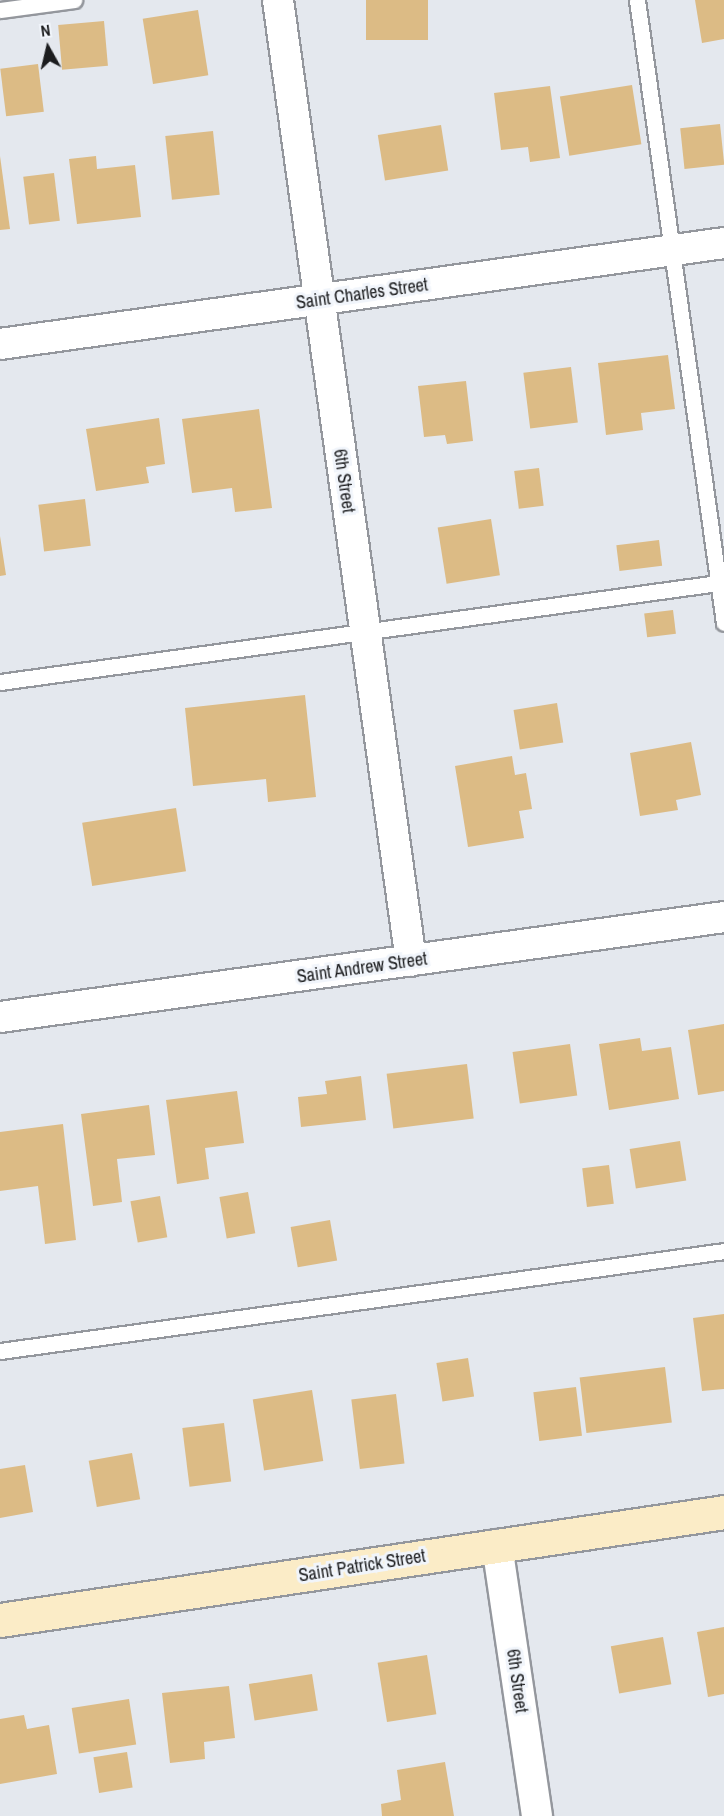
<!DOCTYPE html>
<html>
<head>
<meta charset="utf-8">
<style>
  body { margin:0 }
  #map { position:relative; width:724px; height:1816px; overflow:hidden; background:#e4e8ee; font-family:"Archivo Narrow",sans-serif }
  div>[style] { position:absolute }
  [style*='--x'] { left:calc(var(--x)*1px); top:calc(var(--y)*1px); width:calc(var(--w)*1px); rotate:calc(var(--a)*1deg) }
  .building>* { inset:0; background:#dcbb85; transform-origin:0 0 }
  .roads { filter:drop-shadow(2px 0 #94979d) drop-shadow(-2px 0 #94979d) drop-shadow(0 2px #94979d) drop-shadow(0 -2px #94979d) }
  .service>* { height:15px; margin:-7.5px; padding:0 7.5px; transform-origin:7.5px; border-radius:7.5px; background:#fff }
  .minor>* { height:30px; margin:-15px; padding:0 15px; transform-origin:15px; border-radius:15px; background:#fff }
  .secondary>* { height:33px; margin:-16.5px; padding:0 16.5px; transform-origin:16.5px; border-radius:16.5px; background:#fbecc7 }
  span { translate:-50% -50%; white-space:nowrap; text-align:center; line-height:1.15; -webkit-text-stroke:6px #f1f5fb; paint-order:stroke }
  .street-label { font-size:18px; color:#1c1d1f }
  .north { position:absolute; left:18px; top:18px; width:60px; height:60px; -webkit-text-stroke:4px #f1f5fb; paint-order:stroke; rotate:352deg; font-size:16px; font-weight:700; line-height:24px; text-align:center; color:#1c1d1f }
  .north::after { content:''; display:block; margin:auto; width:21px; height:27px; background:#1c1d1f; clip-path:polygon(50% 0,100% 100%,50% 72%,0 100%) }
</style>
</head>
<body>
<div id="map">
  <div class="building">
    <i style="left:366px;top:0;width:62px;height:40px"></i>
    <i style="clip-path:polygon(695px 0,724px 0,724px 39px,702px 43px)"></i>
    <i style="left:198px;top:10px;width:66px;height:56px;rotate:81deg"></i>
    <i style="left:104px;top:21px;width:45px;height:46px;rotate:85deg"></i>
    <i style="left:38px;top:64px;width:48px;height:38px;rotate:83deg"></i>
    <i style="left:632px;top:85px;width:60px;height:73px;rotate:81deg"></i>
    <i style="clip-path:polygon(550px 86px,560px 158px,530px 162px,528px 147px,501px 150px,494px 93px)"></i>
    <i style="left:720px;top:124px;width:41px;height:40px;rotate:84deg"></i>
    <i style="left:441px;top:125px;width:46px;height:64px;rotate:81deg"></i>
    <i style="left:213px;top:131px;width:64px;height:48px;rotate:84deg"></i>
    <i style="clip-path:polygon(0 156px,10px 229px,0 230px)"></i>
    <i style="clip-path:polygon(96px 156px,97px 169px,135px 165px,141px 217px,77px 224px,69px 159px)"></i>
    <i style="left:54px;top:173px;width:48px;height:31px;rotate:83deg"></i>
    <i style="clip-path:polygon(668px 355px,675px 409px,641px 413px,643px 430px,606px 435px,598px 363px)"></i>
    <i style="left:571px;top:367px;width:56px;height:48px;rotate:83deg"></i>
    <i style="clip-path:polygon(466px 381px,473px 441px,447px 444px,445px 435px,424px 437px,418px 386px)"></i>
    <i style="clip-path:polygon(259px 409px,272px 508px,235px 512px,232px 488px,192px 493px,182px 419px)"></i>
    <i style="clip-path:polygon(159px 418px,165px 464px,146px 467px,149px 483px,96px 491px,86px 429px)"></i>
    <i style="left:539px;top:468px;width:38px;height:25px;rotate:83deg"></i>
    <i style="left:85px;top:499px;width:47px;height:47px;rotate:83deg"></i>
    <i style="left:491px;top:519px;width:57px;height:54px;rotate:81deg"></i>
    <i style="clip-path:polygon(0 536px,6px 575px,0 576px)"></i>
    <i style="left:659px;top:540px;width:26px;height:43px;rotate:83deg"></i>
    <i style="left:673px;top:610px;width:24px;height:29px;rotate:83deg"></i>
    <i style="clip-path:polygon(305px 695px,316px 797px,268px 802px,266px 779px,193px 786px,185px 708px)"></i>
    <i style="left:557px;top:703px;width:40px;height:44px;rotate:81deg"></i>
    <i style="clip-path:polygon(691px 742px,701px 795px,676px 800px,678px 810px,640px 816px,630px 753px)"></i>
    <i style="clip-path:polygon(512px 756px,515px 775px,526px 773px,532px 809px,519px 811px,524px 838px,468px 847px,455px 766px)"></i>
    <i style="left:176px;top:808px;width:64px;height:95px;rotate:81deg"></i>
    <i style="clip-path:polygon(724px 1024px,724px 1091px,698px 1095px,688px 1030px)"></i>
    <i style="clip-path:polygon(640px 1038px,642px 1051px,671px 1047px,679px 1099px,609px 1110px,599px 1044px)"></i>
    <i style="left:570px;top:1044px;width:52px;height:58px;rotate:82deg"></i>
    <i style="left:467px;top:1064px;width:55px;height:81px;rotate:83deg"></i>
    <i style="clip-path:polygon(361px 1076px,366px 1120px,301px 1127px,298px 1097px,327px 1094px,325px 1081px)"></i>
    <i style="clip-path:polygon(237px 1091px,244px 1143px,205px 1148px,209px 1179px,177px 1184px,166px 1100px)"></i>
    <i style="clip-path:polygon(149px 1105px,155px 1155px,117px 1159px,122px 1202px,93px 1206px,81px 1114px)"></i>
    <i style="clip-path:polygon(63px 1124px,76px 1240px,45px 1244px,38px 1186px,0 1191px,0 1132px)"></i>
    <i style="left:680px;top:1141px;width:40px;height:51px;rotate:81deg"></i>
    <i style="left:609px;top:1165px;width:39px;height:27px;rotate:83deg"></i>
    <i style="left:248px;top:1192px;width:42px;height:29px;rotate:80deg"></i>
    <i style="left:160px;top:1196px;width:42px;height:30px;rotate:80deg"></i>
    <i style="left:330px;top:1220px;width:41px;height:40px;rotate:80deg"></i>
    <i style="clip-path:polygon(724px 1314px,724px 1389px,702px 1391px,693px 1318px)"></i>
    <i style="left:468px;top:1358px;width:39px;height:32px;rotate:81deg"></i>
    <i style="left:665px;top:1367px;width:56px;height:86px;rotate:83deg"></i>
    <i style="left:576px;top:1387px;width:49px;height:43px;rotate:83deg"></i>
    <i style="left:312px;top:1390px;width:72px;height:60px;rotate:81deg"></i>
    <i style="left:396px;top:1394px;width:70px;height:45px;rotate:83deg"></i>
    <i style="left:224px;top:1423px;width:59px;height:42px;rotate:83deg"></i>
    <i style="left:132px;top:1453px;width:47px;height:44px;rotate:80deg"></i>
    <i style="clip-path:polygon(25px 1465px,33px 1512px,0 1518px,0 1469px)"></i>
    <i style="clip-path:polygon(724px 1627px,724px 1694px,708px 1697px,697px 1632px)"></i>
    <i style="left:663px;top:1637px;width:48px;height:53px;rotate:80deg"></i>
    <i style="left:427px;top:1655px;width:60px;height:50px;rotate:81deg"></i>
    <i style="left:312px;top:1674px;width:37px;height:64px;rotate:81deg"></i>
    <i style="clip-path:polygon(229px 1686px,235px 1738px,204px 1742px,205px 1759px,170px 1763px,162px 1693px)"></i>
    <i style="left:129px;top:1699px;width:46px;height:58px;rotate:81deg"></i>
    <i style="clip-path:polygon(24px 1715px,27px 1729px,49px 1725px,57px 1774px,0 1784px,0 1719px)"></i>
    <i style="left:127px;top:1752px;width:36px;height:34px;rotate:81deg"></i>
    <i style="clip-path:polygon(445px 1762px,454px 1816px,382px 1816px,381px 1804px,401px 1800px,397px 1770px)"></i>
  </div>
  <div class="roads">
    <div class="service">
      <i style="--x:637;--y:0;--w:629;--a:82.05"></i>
      <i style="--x:0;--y:10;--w:75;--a:-7.7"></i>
      <i style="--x:0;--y:682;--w:725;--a:-7.85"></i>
      <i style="--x:0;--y:1351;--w:731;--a:-7.86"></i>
    </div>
    <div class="minor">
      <i style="--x:278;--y:0;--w:970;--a:82.12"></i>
      <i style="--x:0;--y:344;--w:731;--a:-7.94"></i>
      <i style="--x:0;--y:1017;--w:731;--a:-7.86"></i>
      <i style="--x:497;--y:1545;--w:274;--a:81.6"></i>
    </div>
    <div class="secondary">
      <i style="--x:0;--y:1620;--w:732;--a:-8.48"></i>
    </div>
  </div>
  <div class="street-label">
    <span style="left:362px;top:294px;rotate:-8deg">Saint Charles Street</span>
    <span style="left:344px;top:481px;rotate:82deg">6th Street</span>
    <span style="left:362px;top:968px;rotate:-8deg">Saint Andrew Street</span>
    <span style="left:362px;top:1566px;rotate:-9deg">Saint Patrick Street</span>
    <span style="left:517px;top:1681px;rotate:82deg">6th Street</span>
  </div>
  <div class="north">N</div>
</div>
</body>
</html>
